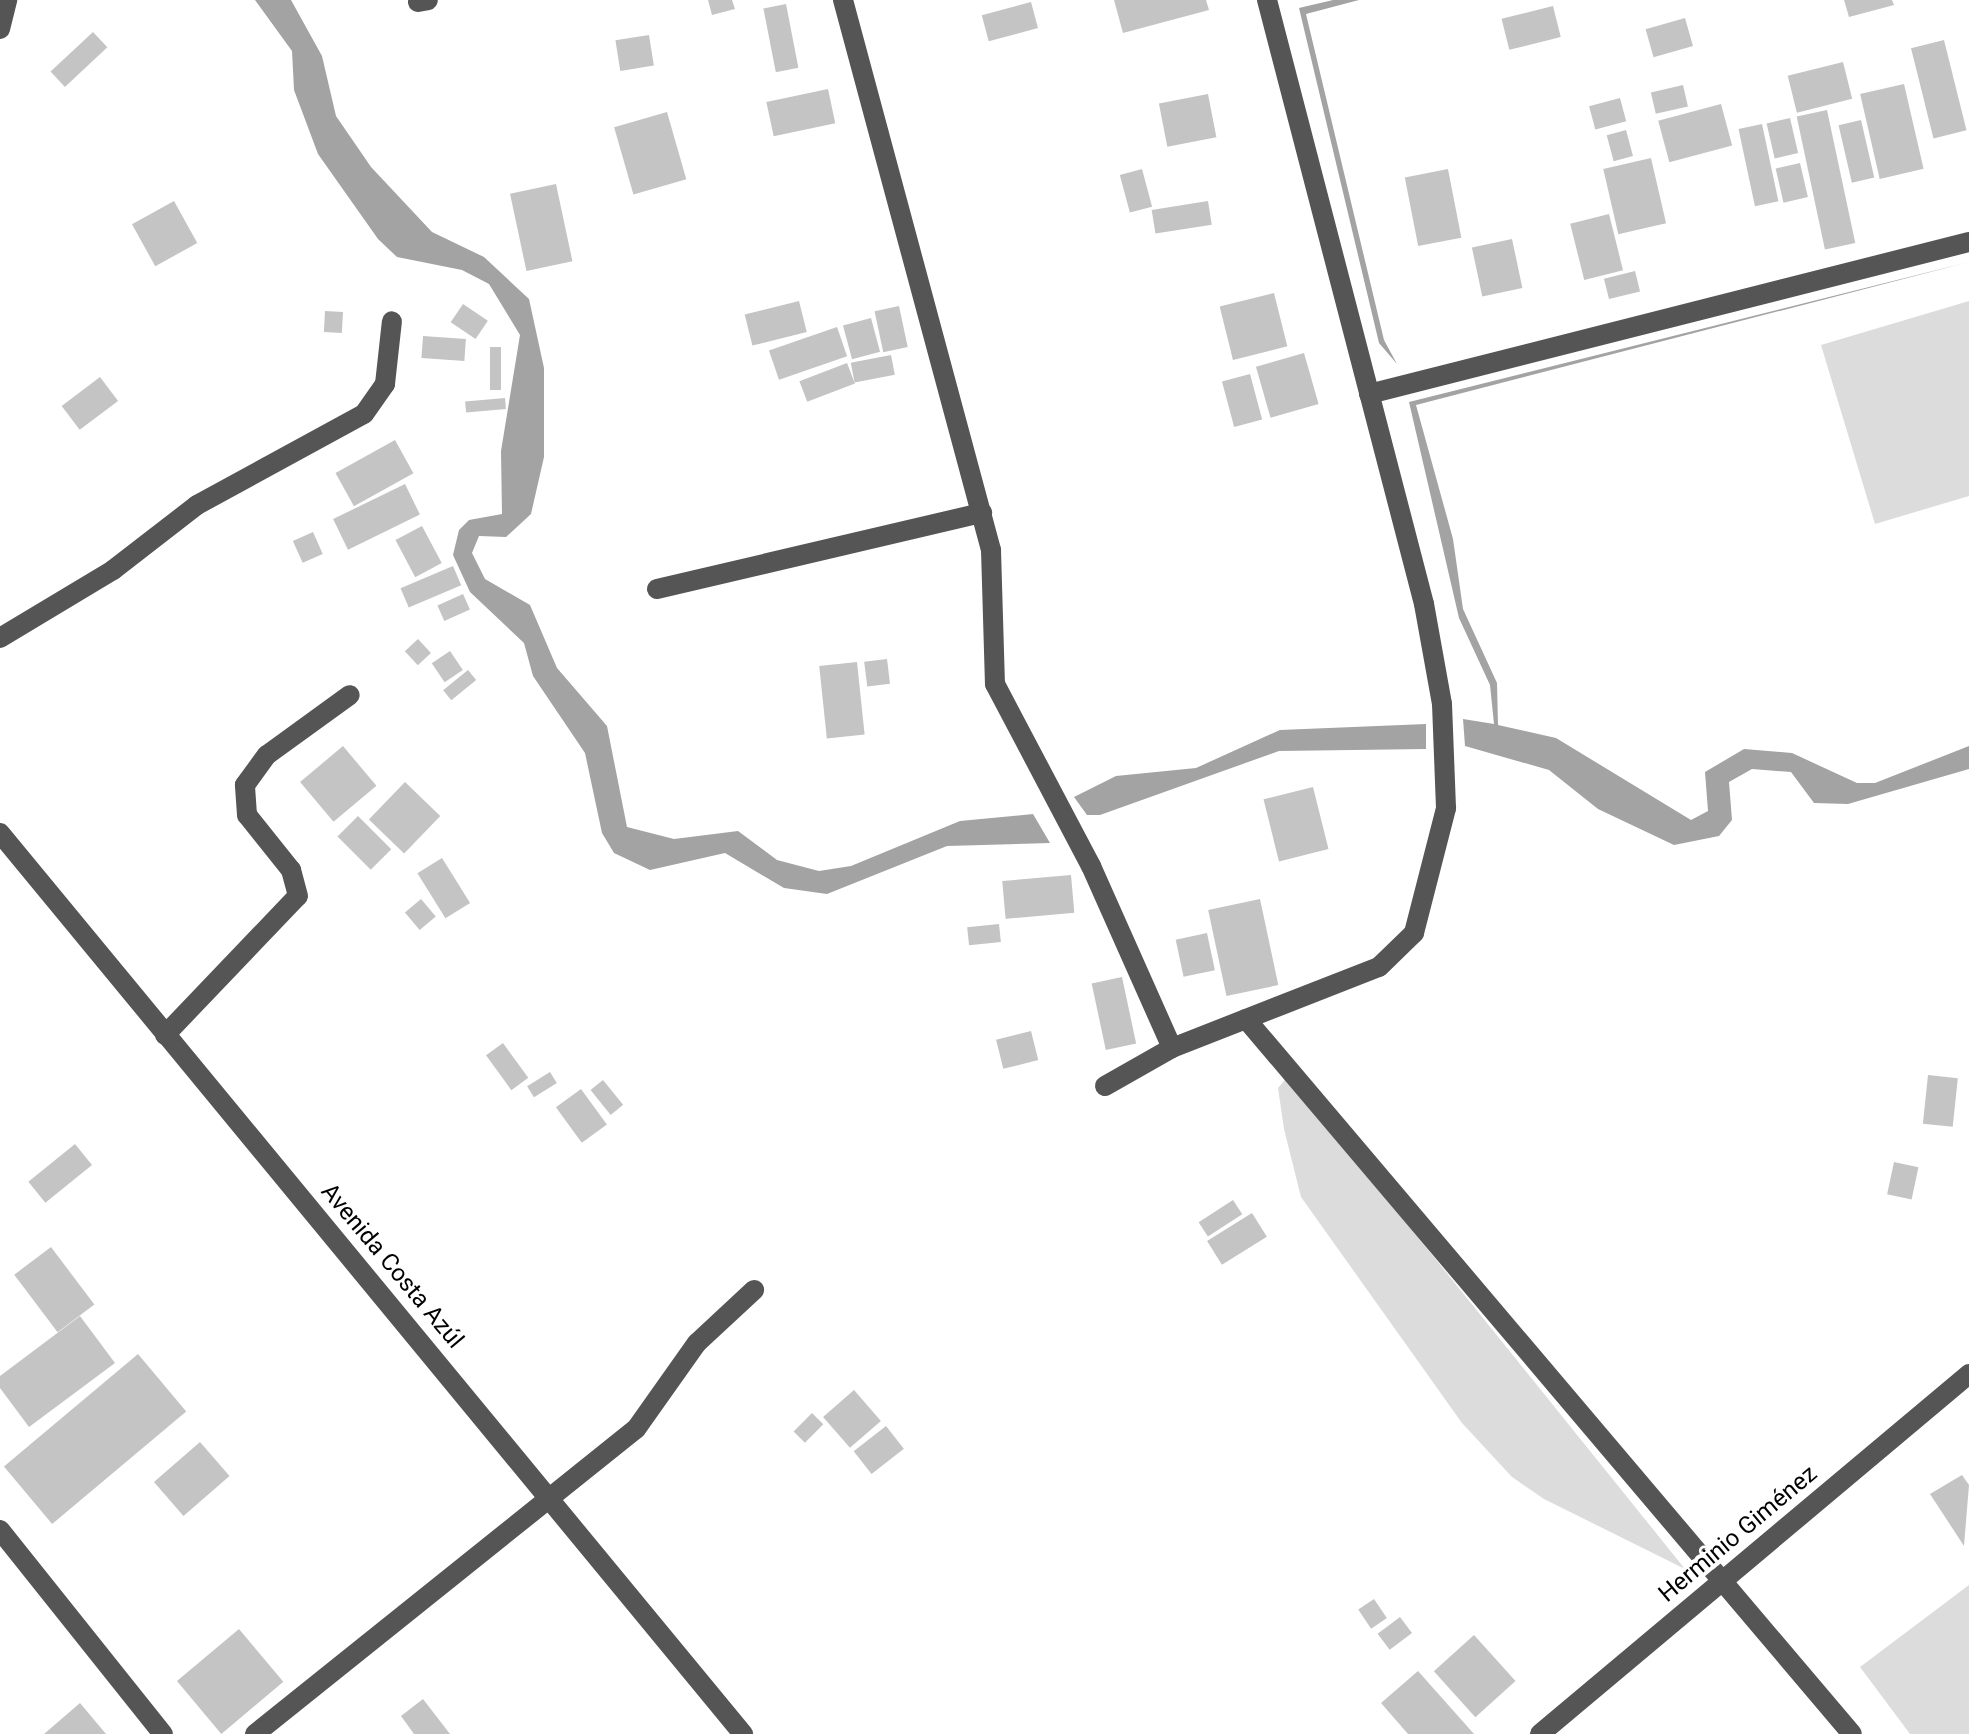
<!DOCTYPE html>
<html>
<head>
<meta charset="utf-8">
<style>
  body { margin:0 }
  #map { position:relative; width:1969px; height:1734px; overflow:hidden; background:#fff; font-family:Roboto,sans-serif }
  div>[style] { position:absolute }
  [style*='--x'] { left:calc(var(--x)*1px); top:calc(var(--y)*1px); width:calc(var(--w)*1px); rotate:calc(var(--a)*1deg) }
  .green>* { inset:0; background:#dcdcdc }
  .water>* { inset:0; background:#a3a3a3 }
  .building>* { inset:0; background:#c4c4c4; transform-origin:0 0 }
  .minor>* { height:20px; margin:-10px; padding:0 10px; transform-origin:10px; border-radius:10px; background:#555 }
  span { translate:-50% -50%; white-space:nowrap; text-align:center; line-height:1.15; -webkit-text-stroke:8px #fff; paint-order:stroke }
  .street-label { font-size:24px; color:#000 }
</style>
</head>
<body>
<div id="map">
  <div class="green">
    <i style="clip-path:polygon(1969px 301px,1969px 496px,1875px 524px,1821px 345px)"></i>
    <i style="clip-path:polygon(1285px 1080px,1297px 1087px,1685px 1569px,1544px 1499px,1512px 1477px,1462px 1423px,1301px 1197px,1284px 1129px,1278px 1088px)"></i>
    <i style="clip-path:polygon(1969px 1585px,1969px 1734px,1910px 1734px,1860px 1667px)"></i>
  </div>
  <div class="water">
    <i style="clip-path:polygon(255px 0,291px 0,322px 56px,336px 116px,371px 167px,432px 232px,484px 257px,529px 299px,544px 368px,544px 457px,531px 514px,506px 537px,479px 536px,472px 553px,485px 579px,530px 605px,557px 668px,607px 726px,627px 827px,674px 839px,738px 831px,777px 860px,819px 871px,851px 866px,960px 821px,1033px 814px,1050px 843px,947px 846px,827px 894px,784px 888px,725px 853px,650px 870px,614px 853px,602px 833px,585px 753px,533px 676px,524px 643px,470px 592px,453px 555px,459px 530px,469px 520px,502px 514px,501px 451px,520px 335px,489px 284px,462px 270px,397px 257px,378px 239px,318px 154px,294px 90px,292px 51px)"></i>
    <i style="clip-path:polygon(1333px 0,1359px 0,1306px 14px,1384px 340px,1397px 364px,1379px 343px,1299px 8px)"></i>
    <i style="clip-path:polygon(1969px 262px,1416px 405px,1453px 539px,1463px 609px,1497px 683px,1498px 725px,1556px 738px,1691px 820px,1708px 811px,1705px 772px,1744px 749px,1792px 753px,1857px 783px,1875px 783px,1969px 746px,1969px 769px,1848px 804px,1814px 803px,1791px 772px,1752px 769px,1729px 782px,1732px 820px,1719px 836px,1674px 845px,1598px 809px,1549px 770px,1465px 746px,1463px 719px,1494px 724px,1490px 685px,1459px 618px,1409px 402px)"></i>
    <i style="clip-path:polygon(1426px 724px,1426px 749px,1279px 751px,1100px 815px,1087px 815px,1074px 797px,1116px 776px,1196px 768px,1280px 730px)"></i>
  </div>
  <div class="building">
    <i style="clip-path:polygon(708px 0,732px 0,735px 9px,712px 15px)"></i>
    <i style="clip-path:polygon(1114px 0,1206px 0,1209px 10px,1123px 33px)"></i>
    <i style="clip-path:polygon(1844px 0,1892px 0,1894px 5px,1849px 17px)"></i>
    <i style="left:1031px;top:2px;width:27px;height:51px;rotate:75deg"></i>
    <i style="left:786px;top:4px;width:65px;height:23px;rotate:79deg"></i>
    <i style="left:1553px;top:6px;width:32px;height:53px;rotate:76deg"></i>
    <i style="left:1685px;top:18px;width:29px;height:41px;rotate:74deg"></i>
    <i style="left:93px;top:32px;width:21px;height:58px;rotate:47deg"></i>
    <i style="left:649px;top:35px;width:31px;height:34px;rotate:81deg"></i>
    <i style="left:1944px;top:40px;width:93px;height:34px;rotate:76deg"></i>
    <i style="left:1843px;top:62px;width:38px;height:57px;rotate:76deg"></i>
    <i style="left:1904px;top:84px;width:87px;height:45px;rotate:77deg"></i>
    <i style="left:1683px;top:85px;width:22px;height:33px;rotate:77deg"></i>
    <i style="left:828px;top:89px;width:35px;height:63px;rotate:78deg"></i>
    <i style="left:1208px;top:94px;width:44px;height:50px;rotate:79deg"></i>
    <i style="left:1620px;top:98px;width:24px;height:32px;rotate:75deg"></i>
    <i style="left:1721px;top:104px;width:43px;height:65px;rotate:75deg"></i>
    <i style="left:1827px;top:110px;width:136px;height:31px;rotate:78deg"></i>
    <i style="left:667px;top:112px;width:70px;height:55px;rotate:74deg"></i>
    <i style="left:1790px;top:118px;width:36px;height:24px;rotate:77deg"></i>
    <i style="left:1861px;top:120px;width:59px;height:23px;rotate:77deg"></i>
    <i style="left:1762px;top:124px;width:79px;height:24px;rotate:78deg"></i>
    <i style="left:1626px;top:130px;width:27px;height:20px;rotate:75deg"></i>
    <i style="left:1651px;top:158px;width:67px;height:49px;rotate:77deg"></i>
    <i style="left:1800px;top:163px;width:35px;height:25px;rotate:77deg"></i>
    <i style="left:1142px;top:169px;width:39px;height:23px;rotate:75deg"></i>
    <i style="left:1448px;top:169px;width:70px;height:44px;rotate:79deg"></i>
    <i style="left:556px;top:184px;width:79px;height:47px;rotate:78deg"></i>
    <i style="left:174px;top:201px;width:48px;height:48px;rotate:61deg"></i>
    <i style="left:1208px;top:201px;width:24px;height:57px;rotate:81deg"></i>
    <i style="left:1609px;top:214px;width:58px;height:40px;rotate:76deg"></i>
    <i style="left:1512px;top:239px;width:50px;height:41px;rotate:78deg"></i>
    <i style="left:1635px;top:271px;width:21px;height:32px;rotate:76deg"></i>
    <i style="left:1274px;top:293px;width:55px;height:56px;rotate:76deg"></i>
    <i style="left:799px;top:301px;width:32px;height:56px;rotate:76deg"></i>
    <i style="left:463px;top:304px;width:30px;height:22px;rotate:34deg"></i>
    <i style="left:899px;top:306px;width:42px;height:25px;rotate:78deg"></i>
    <i style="left:325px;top:311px;width:18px;height:21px;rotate:3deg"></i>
    <i style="left:871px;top:318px;width:35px;height:29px;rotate:75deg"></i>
    <i style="left:837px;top:327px;width:31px;height:72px;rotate:71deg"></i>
    <i style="left:423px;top:336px;width:43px;height:22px;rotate:4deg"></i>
    <i style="left:490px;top:347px;width:11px;height:43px"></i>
    <i style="left:1304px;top:353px;width:53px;height:50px;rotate:74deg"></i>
    <i style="left:891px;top:355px;width:20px;height:41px;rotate:79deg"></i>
    <i style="left:847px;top:363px;width:22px;height:51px;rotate:69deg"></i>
    <i style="left:1250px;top:374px;width:47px;height:29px;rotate:75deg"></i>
    <i style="left:100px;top:377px;width:30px;height:48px;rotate:53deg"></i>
    <i style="left:505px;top:398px;width:11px;height:40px;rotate:85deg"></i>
    <i style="left:395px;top:440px;width:38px;height:68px;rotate:61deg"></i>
    <i style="left:405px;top:484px;width:34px;height:80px;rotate:64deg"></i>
    <i style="left:422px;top:526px;width:42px;height:30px;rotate:62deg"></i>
    <i style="left:313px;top:532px;width:24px;height:22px;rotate:66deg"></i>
    <i style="left:453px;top:566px;width:21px;height:57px;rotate:67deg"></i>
    <i style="left:463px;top:594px;width:17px;height:28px;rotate:66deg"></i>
    <i style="left:418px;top:639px;width:19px;height:18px;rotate:47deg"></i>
    <i style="left:450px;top:651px;width:23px;height:22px;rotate:56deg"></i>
    <i style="left:887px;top:659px;width:25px;height:23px;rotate:83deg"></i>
    <i style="left:857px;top:662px;width:73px;height:38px;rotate:84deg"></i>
    <i style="left:468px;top:670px;width:13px;height:32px;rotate:51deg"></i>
    <i style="left:343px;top:746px;width:52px;height:56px;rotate:50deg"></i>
    <i style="left:405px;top:782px;width:49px;height:52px;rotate:44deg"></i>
    <i style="left:1313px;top:787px;width:64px;height:51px;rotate:76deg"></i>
    <i style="left:358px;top:816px;width:47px;height:29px;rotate:45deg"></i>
    <i style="left:442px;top:858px;width:53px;height:29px;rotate:58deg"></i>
    <i style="left:1071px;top:875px;width:38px;height:69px;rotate:85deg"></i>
    <i style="left:421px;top:899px;width:23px;height:21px;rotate:50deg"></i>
    <i style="left:1260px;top:899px;width:88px;height:53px;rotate:78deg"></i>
    <i style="left:999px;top:924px;width:18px;height:32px;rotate:84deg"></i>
    <i style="left:1207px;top:933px;width:38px;height:32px;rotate:78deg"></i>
    <i style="left:1122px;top:977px;width:68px;height:31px;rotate:78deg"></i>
    <i style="left:1031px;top:1031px;width:30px;height:36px;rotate:76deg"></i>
    <i style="left:503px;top:1043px;width:43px;height:21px;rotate:54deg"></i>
    <i style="left:550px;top:1072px;width:13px;height:27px;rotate:58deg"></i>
    <i style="left:1928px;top:1075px;width:30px;height:49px;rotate:6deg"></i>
    <i style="left:603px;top:1080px;width:32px;height:16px;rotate:51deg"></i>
    <i style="left:581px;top:1089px;width:44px;height:31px;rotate:54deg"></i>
    <i style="left:75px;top:1144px;width:27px;height:60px;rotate:51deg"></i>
    <i style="left:1894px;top:1162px;width:25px;height:33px;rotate:12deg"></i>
    <i style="left:1233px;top:1200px;width:17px;height:41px;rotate:57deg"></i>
    <i style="left:1252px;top:1213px;width:28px;height:53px;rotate:58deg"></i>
    <i style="left:51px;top:1247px;width:72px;height:46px;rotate:53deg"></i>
    <i style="clip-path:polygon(80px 1316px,115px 1363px,29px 1427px,0 1388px,0 1376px)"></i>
    <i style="left:138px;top:1354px;width:75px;height:175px;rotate:50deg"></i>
    <i style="left:854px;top:1390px;width:41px;height:41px;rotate:49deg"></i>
    <i style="left:812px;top:1413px;width:16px;height:26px;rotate:45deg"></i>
    <i style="left:886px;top:1426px;width:29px;height:41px;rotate:52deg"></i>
    <i style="left:200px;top:1442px;width:45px;height:61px;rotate:49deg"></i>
    <i style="clip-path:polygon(1962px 1475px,1969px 1485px,1964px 1546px,1930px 1494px)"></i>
    <i style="left:1374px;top:1599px;width:23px;height:19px;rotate:56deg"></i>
    <i style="left:1400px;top:1617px;width:20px;height:28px;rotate:53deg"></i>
    <i style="left:239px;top:1629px;width:69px;height:81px;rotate:50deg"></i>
    <i style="left:1474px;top:1635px;width:62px;height:54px;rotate:48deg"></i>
    <i style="clip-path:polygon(1418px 1671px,1474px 1734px,1408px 1734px,1381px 1703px)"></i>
    <i style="clip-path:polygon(423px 1699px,450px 1734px,414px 1734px,401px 1716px)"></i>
    <i style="clip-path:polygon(80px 1703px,106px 1734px,44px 1734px)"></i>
  </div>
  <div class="minor">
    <i style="--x:843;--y:0;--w:570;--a:74.94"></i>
    <i style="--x:991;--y:550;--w:134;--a:88.3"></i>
    <i style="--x:995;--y:684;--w:206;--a:62.2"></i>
    <i style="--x:1091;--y:866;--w:199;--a:66"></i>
    <i style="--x:418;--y:2;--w:10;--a:-11"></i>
    <i style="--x:0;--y:29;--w:30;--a:-76"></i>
    <i style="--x:1369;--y:394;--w:619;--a:-14.22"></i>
    <i style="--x:657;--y:589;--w:334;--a:-13.2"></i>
    <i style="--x:0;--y:638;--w:132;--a:-31"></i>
    <i style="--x:113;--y:570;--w:106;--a:-37.7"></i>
    <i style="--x:197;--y:505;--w:190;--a:-28.6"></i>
    <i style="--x:364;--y:414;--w:37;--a:-55"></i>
    <i style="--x:385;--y:384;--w:63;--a:-83.7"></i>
    <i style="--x:0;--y:833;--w:1168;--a:50.49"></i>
    <i style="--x:1246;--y:1019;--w:937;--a:49.72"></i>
    <i style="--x:165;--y:1035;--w:192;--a:-46.3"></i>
    <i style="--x:298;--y:896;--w:27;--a:-105"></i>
    <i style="--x:291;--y:870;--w:70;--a:-128.7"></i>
    <i style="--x:247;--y:815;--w:30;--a:-94"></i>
    <i style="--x:245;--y:785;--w:37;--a:-54"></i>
    <i style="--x:267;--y:755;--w:102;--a:-35.9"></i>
    <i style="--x:1105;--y:1086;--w:77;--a:-29.6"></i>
    <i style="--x:1172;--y:1048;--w:222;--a:-21.4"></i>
    <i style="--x:1379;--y:967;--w:49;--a:-44.2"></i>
    <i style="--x:1414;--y:933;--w:129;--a:-75.6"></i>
    <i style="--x:1446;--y:808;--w:104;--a:-92.2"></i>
    <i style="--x:1442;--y:704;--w:102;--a:-100.2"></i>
    <i style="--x:1424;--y:604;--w:624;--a:-104.57"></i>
    <i style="--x:0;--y:1530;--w:261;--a:51.4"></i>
    <i style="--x:255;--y:1734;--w:488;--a:-38.7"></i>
    <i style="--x:636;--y:1429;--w:105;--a:-54.7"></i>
    <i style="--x:697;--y:1343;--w:78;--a:-42.9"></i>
    <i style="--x:1540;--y:1734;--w:560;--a:-40"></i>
  </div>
  <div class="street-label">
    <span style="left:392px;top:1266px;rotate:50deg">Avenida Costa Azúl</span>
    <span style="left:1738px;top:1534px;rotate:-40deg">Herminio Giménez</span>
  </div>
</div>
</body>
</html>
